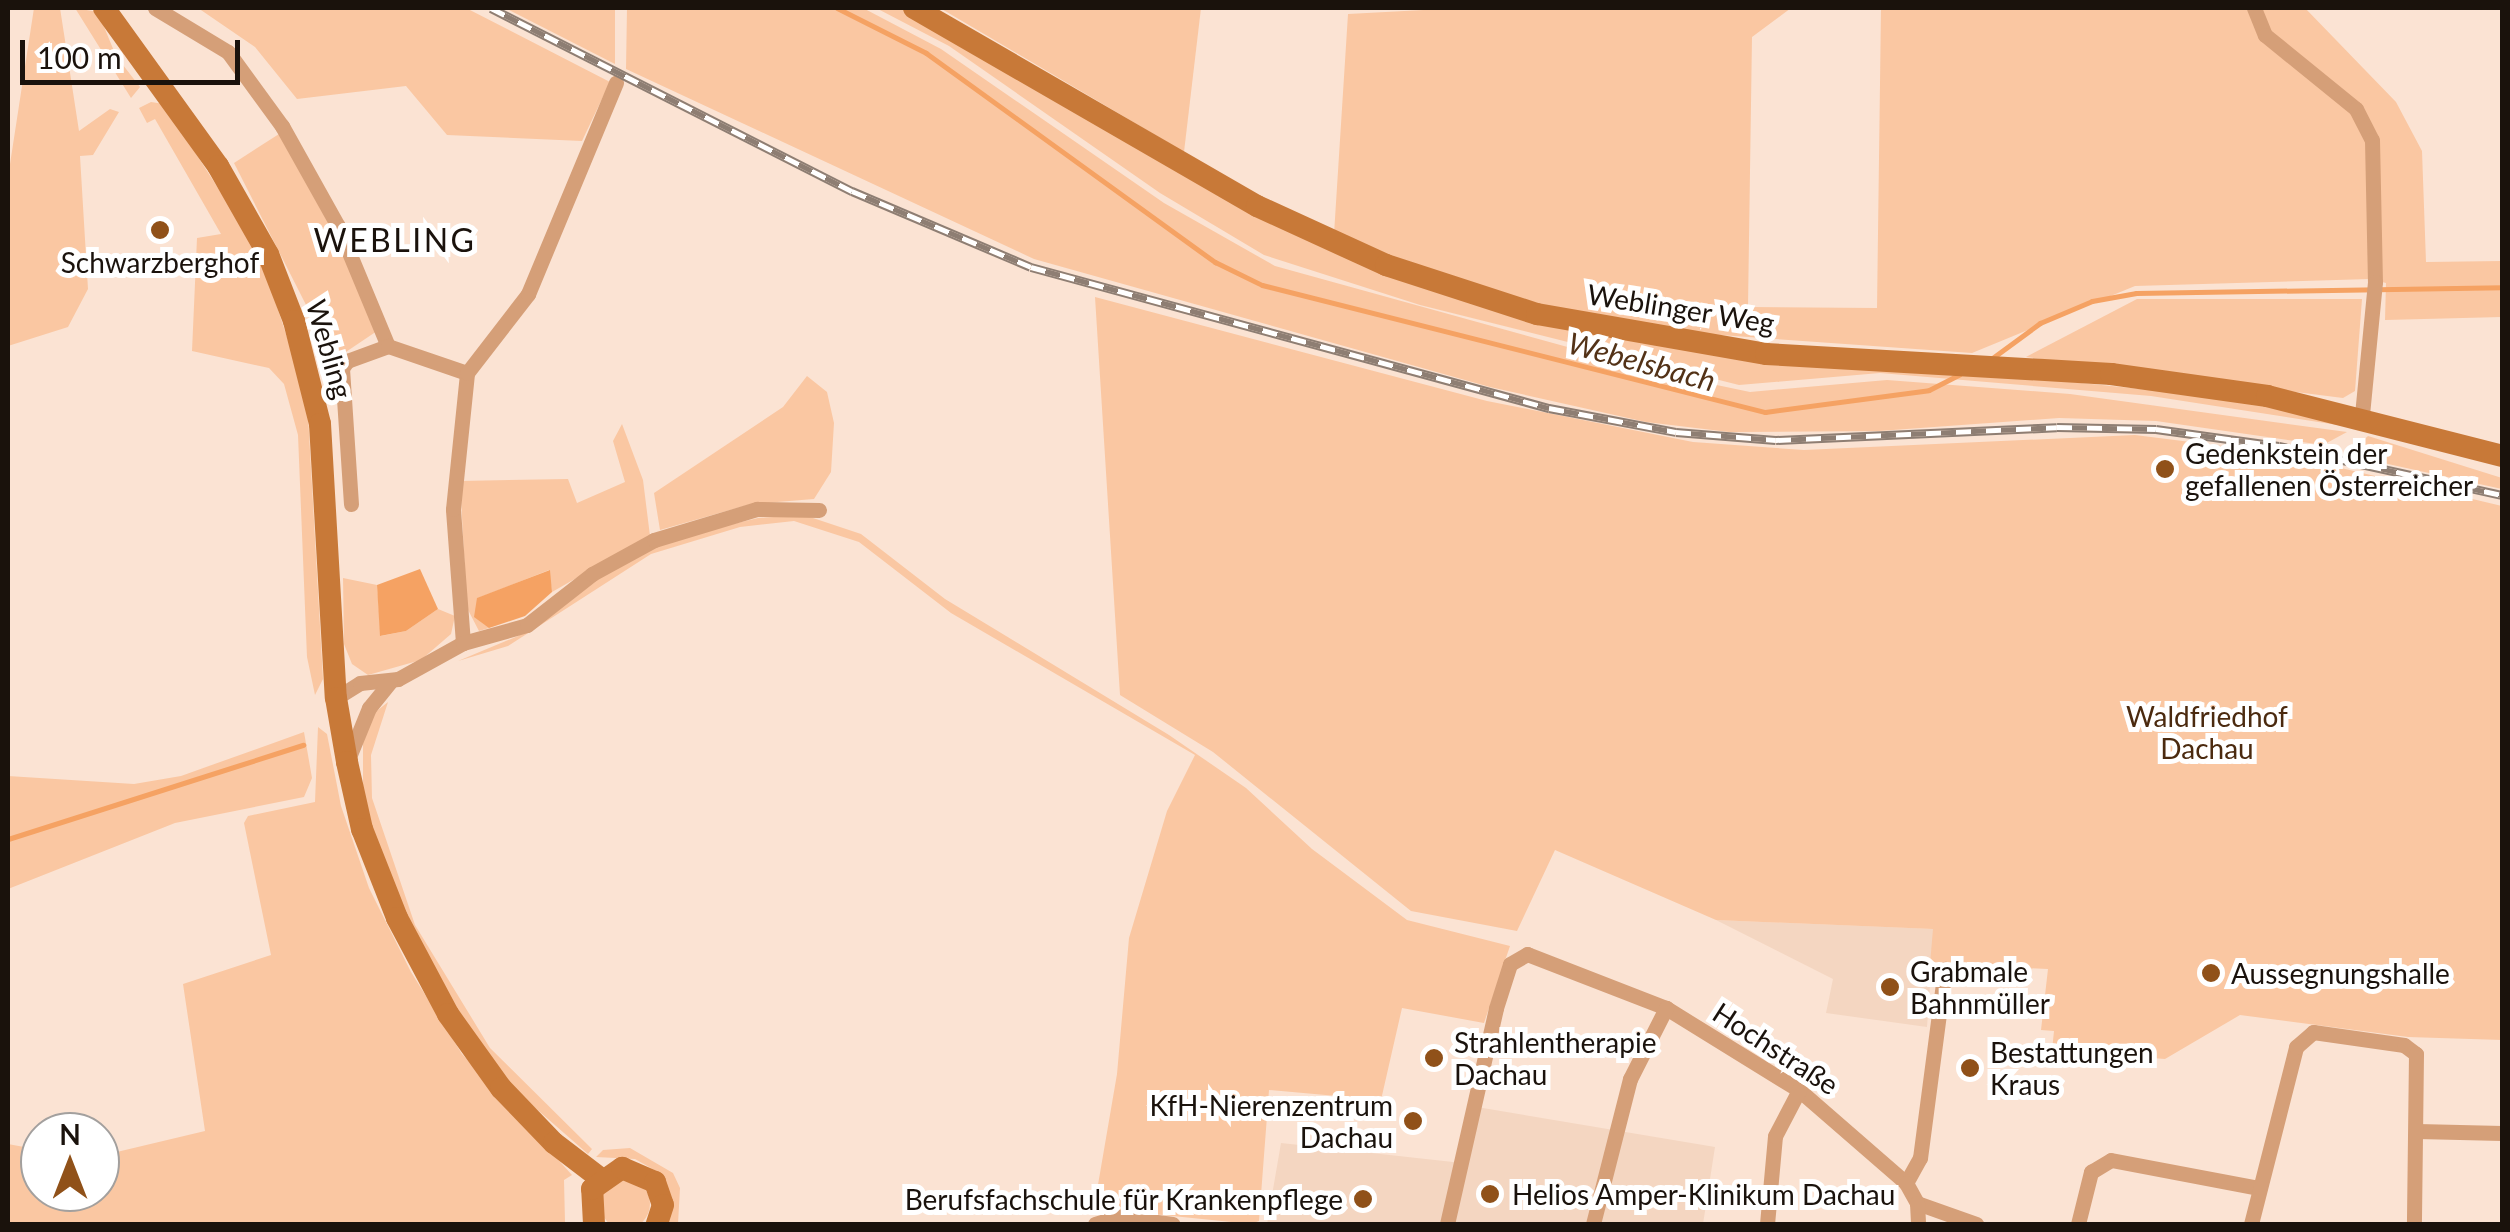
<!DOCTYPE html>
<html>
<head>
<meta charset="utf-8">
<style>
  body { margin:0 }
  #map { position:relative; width:2510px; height:1232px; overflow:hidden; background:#fbe3d3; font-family:Lato,sans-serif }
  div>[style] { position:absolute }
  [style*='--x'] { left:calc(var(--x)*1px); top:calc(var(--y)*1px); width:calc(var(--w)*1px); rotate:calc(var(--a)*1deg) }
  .built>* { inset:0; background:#f4d6c1 }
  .green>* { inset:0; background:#fac7a2 }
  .round { border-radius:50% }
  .water>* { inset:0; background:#f5a263 }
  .stream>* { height:5px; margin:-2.5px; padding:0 2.5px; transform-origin:2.5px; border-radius:2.5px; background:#f5a263 }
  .street>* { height:15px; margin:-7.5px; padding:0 7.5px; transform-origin:7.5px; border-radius:7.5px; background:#d59f78 }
  .secondary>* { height:22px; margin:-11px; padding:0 11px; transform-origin:11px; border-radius:11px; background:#c87938 }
  .rail>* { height:9px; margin-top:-4.5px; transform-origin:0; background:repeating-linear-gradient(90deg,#fff 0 15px,#8e7e73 0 30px); box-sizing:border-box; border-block:2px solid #8e7e73 }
  .dots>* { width:28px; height:28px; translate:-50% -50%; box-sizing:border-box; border:5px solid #fff; border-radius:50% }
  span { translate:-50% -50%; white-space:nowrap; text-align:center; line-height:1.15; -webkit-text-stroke:10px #fff; paint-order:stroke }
  .poi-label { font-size:28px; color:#1a120c }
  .left { translate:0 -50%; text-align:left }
  .right { translate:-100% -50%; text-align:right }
  .street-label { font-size:28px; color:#1a120c }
  .park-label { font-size:28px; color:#4b2a0f }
  .water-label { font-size:30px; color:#533217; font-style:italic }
  .quarter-label { font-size:32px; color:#1a120c; letter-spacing:2.5px }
  .frame { position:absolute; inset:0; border:10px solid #1a120c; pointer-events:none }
  .north { position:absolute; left:20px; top:1112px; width:100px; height:100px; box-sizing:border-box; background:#fff; border:2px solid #a3a09e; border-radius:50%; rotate:0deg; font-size:28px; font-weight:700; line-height:40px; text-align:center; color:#1a120c }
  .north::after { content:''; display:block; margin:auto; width:35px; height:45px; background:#905119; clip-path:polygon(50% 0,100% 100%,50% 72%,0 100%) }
  .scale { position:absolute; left:20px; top:40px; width:220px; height:45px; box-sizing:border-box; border:5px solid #1a120c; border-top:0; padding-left:12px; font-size:30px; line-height:35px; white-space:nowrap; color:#1a120c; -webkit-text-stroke:8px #fff; paint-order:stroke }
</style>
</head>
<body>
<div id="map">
  <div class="built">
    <i style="clip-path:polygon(1716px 920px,1934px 929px,1927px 1027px,1826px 1013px,1833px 979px)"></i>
    <i style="clip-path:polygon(1477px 1107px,1715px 1147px,1703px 1224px,1267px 1224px,1281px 1143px,1462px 1163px)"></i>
  </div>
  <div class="green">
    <i style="clip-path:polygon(34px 8px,60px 8px,79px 131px,110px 109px,119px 112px,93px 155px,80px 156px,88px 289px,68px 327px,8px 346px,8px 177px)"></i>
    <i style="clip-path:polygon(75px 8px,98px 12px,116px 56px,140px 87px,131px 98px)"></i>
    <i style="clip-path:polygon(198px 8px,466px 8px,610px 82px,582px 141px,447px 135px,406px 86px,297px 99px,255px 47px)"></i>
    <i style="clip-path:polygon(505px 8px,615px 8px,615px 64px)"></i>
    <i style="clip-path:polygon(627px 8px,863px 8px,941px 49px,1164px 203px,1275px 266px,1669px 375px,1750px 392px,1887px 380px,2070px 394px,2347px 432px,2323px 445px,2156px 421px,2059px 418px,1879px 431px,1729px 432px,1646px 422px,1490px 387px,1034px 259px,626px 69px)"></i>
    <i style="clip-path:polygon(876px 8px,902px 8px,1215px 191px,1580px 332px,2240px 399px,2357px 428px,2151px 396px,1880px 373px,1739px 385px,1420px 305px,1264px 255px,1160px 193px,949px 46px)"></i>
    <i style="clip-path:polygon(940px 8px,1201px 8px,1184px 152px)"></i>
    <i style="clip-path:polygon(1461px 8px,1791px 8px,1752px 37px,1748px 307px,1877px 308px,1881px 8px,2305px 8px,2396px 102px,2422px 151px,2426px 262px,2502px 261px,2502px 317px,2385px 320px,2386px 283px,2370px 279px,2135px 286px,1972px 353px,1636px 329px,1450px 280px,1334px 234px,1348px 14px)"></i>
    <i style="clip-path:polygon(151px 102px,164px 104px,259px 252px,307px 398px,323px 679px,315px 695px,307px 657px,298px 435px,284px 384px,269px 368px,192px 351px,197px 238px,221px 234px,155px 119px,147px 123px,139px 108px)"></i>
    <i style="clip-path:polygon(279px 134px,338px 240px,377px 331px,334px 360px,234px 163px)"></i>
    <i style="clip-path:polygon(1095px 297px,1487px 401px,1693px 442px,1804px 450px,2135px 435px,2278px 453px,2502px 506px,2502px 1040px,2408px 1037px,2240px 1015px,2165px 1059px,2052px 1050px,2054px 1031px,2041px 1030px,2048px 969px,1930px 964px,1933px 929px,1716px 920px,1555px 850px,1517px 931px,1411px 911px,1213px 752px,1120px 695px)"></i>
    <i style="clip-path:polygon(2137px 299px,2362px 299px,2355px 391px,2343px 398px,2026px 357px)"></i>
    <i style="clip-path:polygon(807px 376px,827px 392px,834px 423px,831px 472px,814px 499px,751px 504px,660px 530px,654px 493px,783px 407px)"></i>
    <i style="clip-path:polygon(622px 424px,643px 480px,650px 536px,552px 592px,549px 570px,478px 598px,489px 628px,479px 631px,467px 608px,460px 481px,568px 479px,577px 503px,625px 482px,613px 441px)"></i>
    <i style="clip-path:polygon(2368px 436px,2502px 478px,2502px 489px,2347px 455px)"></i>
    <i style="clip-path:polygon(804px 515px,861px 534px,945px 599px,1169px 735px,1246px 788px,1312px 849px,1407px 920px,1510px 946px,1484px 1023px,1402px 1008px,1381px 1100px,1269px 1090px,1259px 1221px,1251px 1224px,1094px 1208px,1117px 1074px,1129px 938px,1167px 811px,1195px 755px,951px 613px,859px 542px,794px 521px,740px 527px,651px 554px,508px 646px,458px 661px,518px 636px,582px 587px,667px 540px,758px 518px)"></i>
    <i style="clip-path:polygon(343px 578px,377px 585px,381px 636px,406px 631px,438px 609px,455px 616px,451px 634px,421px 660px,368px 675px,352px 664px,344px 644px)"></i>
    <i style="clip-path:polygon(388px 702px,371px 755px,372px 798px,415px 925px,490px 1048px,592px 1149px,588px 1154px,508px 1084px,467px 1031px,405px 924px,363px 799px,363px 738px,373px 714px)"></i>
    <i style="clip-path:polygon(318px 727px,327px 734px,341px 806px,369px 888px,411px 972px,462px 1054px,572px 1175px,564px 1180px,565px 1222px,8px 1224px,8px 1144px,40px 1150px,40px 1192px,100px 1192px,100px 1156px,205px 1131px,183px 984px,271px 955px,244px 823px,248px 816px,315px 802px)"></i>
    <i style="clip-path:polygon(304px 732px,312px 778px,304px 797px,175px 823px,8px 889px,8px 776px,134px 784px,181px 776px)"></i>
    <i style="clip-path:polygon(630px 1148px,673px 1173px,680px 1188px,678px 1224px,666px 1224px,656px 1171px,635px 1159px,596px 1157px,603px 1150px)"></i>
    <i class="round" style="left:600px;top:1179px;width:50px;height:50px"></i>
  </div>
  <div class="water">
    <i style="clip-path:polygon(420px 569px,438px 609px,406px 631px,380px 636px,377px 585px)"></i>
    <i style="clip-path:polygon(550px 570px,552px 592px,525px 616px,489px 628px,474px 617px,477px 598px)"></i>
  </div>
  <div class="stream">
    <i style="--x:837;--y:8;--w:100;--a:26.8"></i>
    <i style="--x:926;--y:53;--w:357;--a:35.9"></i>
    <i style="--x:1215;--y:262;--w:52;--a:26.1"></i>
    <i style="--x:1262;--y:285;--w:519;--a:14.17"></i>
    <i style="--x:1765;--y:412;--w:165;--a:-7.6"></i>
    <i style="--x:1929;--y:390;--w:34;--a:-27"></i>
    <i style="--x:1991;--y:359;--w:61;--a:-36.3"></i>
    <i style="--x:2040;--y:323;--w:56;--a:-22.9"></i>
    <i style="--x:2092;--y:301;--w:45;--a:-10.3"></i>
    <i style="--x:2136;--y:293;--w:366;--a:-0.9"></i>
    <i style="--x:8;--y:839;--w:310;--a:-17.7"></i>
  </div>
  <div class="street">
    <i style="--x:155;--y:8;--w:85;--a:31.1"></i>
    <i style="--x:228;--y:52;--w:92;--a:53.9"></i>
    <i style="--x:282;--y:126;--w:115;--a:60.8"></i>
    <i style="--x:338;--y:226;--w:130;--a:67.4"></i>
    <i style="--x:2254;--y:8;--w:29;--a:68"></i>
    <i style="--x:2265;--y:35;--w:117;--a:39.1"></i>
    <i style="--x:2356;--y:109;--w:35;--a:63"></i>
    <i style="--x:2372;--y:140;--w:142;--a:88.8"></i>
    <i style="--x:2375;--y:282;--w:134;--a:95.6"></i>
    <i style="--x:351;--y:504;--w:136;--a:-93.8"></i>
    <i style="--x:342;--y:368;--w:9;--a:-54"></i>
    <i style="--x:347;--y:361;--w:44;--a:-20.1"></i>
    <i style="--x:388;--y:346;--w:83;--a:18.9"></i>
    <i style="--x:463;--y:643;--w:134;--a:-94.3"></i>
    <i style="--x:453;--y:509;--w:137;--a:-84.1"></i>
    <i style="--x:467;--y:373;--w:100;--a:-52.3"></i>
    <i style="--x:528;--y:294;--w:229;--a:-67.4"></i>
    <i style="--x:336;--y:698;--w:28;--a:-32"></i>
    <i style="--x:360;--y:683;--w:38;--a:-6"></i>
    <i style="--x:398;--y:679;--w:74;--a:-29"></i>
    <i style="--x:463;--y:643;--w:66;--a:-15.7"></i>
    <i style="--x:527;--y:625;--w:83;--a:-38.1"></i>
    <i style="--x:592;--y:574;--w:71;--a:-28.7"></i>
    <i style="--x:654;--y:540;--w:108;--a:-16.8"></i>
    <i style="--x:757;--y:509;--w:62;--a:0.9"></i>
    <i style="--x:349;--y:757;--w:53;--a:-67.8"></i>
    <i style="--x:369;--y:708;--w:33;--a:-51"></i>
    <i style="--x:2417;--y:1131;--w:85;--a:1.3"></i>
    <i style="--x:1906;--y:1183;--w:29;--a:-61"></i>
    <i style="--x:1920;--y:1158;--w:191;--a:-82.5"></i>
    <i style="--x:1917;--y:1203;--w:63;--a:19.6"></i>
    <i style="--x:1095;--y:1224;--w:24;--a:-17"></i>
    <i style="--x:1118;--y:1217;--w:55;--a:7.3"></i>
    <i style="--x:1447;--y:1224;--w:221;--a:-77.2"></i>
    <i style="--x:1496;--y:1008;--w:46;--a:-72.3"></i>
    <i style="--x:1510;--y:964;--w:20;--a:-30"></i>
    <i style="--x:1527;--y:954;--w:149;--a:21.2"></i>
    <i style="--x:1666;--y:1008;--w:156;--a:31.7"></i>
    <i style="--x:1799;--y:1090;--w:142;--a:41"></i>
    <i style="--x:1906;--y:1183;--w:23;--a:61"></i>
    <i style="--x:1917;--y:1203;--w:21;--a:87"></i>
    <i style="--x:1593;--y:1224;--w:150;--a:-75.7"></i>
    <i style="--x:1630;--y:1079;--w:80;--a:-63.1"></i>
    <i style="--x:1767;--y:1224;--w:88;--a:-84.8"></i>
    <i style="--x:1775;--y:1136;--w:52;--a:-62.4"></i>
    <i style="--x:2078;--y:1224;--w:54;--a:-76"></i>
    <i style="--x:2091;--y:1172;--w:23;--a:-31"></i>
    <i style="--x:2111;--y:1160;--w:151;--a:10.7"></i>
    <i style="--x:2251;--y:1224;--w:183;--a:-75.7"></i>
    <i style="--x:2296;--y:1047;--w:23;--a:-41"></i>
    <i style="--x:2313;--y:1032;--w:92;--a:8.1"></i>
    <i style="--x:2404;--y:1045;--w:15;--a:37"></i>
    <i style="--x:2416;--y:1054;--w:170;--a:90.7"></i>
  </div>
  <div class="secondary">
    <i style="--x:104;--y:8;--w:195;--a:54.2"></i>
    <i style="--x:218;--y:166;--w:101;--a:60.4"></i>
    <i style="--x:268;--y:254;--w:72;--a:68.8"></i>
    <i style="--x:294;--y:321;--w:106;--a:75.8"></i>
    <i style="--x:320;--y:424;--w:274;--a:86.7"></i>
    <i style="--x:336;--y:698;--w:65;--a:80.2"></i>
    <i style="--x:347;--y:762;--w:69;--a:77.4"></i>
    <i style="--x:362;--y:829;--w:96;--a:68.5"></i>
    <i style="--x:397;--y:918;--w:109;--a:62"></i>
    <i style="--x:448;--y:1014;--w:91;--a:54.4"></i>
    <i style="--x:501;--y:1088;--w:76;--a:46.1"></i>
    <i style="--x:554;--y:1143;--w:58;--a:37.3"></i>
    <i style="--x:914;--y:8;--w:396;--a:30"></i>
    <i style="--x:1257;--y:206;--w:142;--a:24.6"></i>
    <i style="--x:1386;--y:265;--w:159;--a:18"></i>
    <i style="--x:1537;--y:314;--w:232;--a:9.9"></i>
    <i style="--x:1766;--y:354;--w:346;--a:3.3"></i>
    <i style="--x:2111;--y:374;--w:158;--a:8"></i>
    <i style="--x:2267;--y:396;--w:243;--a:14.3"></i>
    <i style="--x:594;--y:1224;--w:35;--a:-93"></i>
    <i style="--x:592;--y:1189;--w:37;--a:-35"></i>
    <i style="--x:622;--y:1168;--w:36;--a:23"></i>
    <i style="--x:655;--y:1182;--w:24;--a:71"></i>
    <i style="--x:663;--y:1205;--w:20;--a:108"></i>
  </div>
  <div class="rail">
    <i style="--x:491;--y:8;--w:405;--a:26.9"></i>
    <i style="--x:852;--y:191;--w:194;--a:23"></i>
    <i style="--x:1031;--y:267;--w:537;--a:15.23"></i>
    <i style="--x:1549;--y:408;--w:129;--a:10.7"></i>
    <i style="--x:1676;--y:432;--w:100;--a:4.6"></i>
    <i style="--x:1776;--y:440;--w:281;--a:-2.6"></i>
    <i style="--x:2057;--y:427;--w:99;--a:1.2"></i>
    <i style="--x:2156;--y:429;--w:124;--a:7.9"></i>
    <i style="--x:2279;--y:446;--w:228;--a:12.4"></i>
  </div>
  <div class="dots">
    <i style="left:160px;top:230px;background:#905119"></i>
    <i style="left:2165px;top:469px;background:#905119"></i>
    <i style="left:2211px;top:973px;background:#905119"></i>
    <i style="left:1890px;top:987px;background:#905119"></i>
    <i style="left:1434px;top:1058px;background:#905119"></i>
    <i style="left:1970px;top:1068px;background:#905119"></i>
    <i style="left:1413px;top:1121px;background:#905119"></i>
    <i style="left:1490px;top:1194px;background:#905119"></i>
    <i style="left:1363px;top:1199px;background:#905119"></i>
  </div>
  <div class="poi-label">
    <span style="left:160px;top:262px">Schwarzberghof</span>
    <span class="left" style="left:2185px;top:469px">Gedenkstein der<br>gefallenen Österreicher</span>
    <span class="left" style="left:1910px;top:987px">Grabmale<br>Bahnmüller</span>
    <span class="left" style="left:2231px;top:973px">Aussegnungshalle</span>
    <span class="left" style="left:1454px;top:1058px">Strahlentherapie<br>Dachau</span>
    <span class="left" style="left:1990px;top:1068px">Bestattungen<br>Kraus</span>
    <span class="right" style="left:1393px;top:1121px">KfH-Nierenzentrum<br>Dachau</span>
    <span class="left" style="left:1512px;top:1194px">Helios Amper-Klinikum Dachau</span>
    <span class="right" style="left:1343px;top:1199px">Berufsfachschule für Krankenpflege</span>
  </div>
  <div class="street-label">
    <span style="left:1681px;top:308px;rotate:9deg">Weblinger Weg</span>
    <span style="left:330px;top:349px;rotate:74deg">Webling</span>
    <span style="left:1776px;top:1048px;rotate:33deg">Hochstraße</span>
  </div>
  <div class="park-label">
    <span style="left:2207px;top:732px">Waldfriedhof<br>Dachau</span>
  </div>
  <div class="water-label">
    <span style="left:1642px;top:361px;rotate:15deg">Webelsbach</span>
  </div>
  <div class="quarter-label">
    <span style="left:395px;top:240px">WEBLING</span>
  </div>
  <div class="frame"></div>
  <div class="north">N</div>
  <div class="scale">100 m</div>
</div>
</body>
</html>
